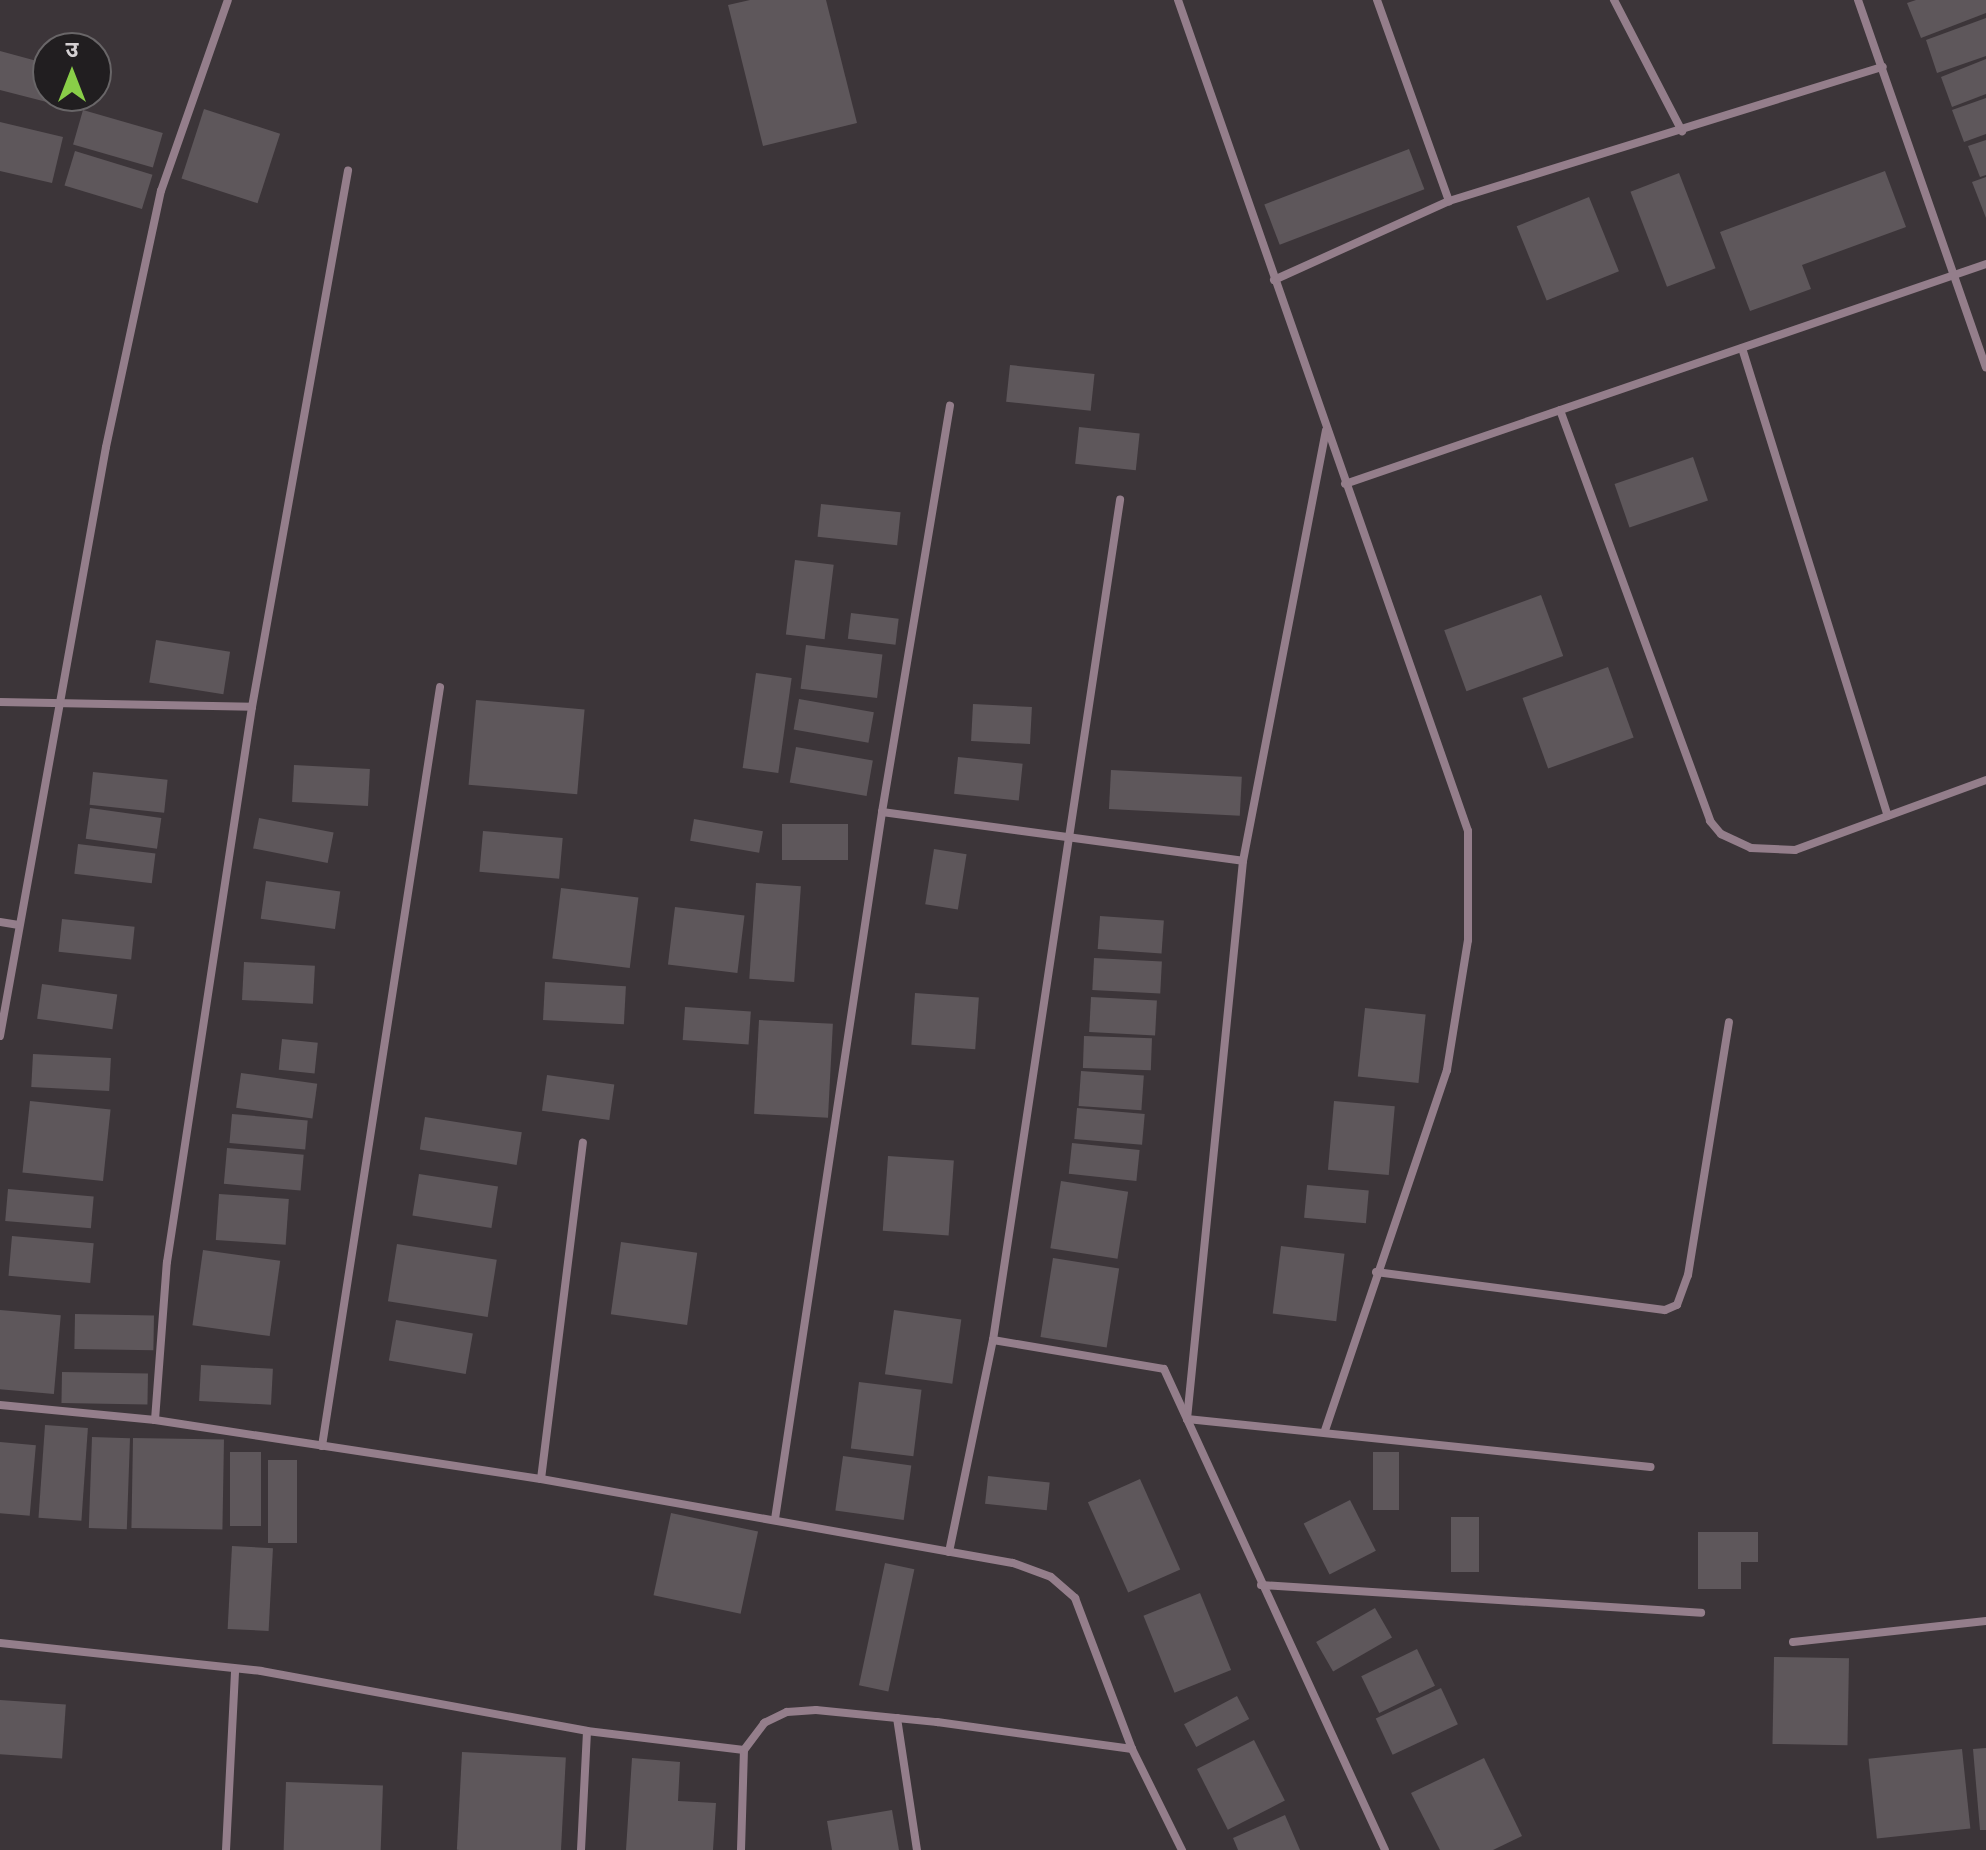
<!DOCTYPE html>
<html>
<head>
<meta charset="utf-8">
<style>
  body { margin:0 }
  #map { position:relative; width:1986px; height:1850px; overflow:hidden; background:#3c3539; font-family:Cabin,"Noto Sans Devanagari",sans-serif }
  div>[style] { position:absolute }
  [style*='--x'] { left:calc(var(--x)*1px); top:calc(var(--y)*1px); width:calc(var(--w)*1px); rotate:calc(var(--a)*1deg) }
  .building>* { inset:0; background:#5e575b; transform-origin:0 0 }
  .minor>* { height:8px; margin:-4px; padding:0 4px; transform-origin:4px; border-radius:4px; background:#947e8b }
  span { translate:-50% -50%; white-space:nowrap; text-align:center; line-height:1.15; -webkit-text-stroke:8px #211e20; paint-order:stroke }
  .north { position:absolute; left:32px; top:32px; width:80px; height:80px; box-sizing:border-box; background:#211e20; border:2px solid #696668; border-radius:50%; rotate:0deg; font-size:22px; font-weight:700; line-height:32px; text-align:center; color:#d5d1d3 }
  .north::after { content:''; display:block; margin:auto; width:28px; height:36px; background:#89ce48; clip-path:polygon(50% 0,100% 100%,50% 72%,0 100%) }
</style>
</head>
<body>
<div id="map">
  <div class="building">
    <i style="clip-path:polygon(750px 0,826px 0,857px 123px,763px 146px,728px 5px)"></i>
    <i style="clip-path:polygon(1916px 0,1986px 0,1986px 13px,1921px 38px,1907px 3px)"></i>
    <i style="clip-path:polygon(1986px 18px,1986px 56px,1937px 73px,1926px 40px)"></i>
    <i style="clip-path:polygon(0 51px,48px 64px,48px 96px,78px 96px,74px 109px,0 90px)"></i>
    <i style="clip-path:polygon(1986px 59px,1986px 94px,1952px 107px,1941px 77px)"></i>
    <i style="clip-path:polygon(1986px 98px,1986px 134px,1964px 142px,1952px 110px)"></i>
    <i style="left:204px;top:109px;width:80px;height:73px;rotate:18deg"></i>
    <i style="left:83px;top:110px;width:83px;height:36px;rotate:16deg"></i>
    <i style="clip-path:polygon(0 122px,63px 137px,52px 183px,0 171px)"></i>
    <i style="clip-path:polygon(1986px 140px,1986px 175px,1980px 177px,1968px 146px)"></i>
    <i style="left:1409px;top:149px;width:43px;height:155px;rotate:69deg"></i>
    <i style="left:75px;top:151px;width:81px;height:36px;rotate:17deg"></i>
    <i style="clip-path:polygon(1885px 171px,1906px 227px,1802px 265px,1811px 289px,1750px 311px,1720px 232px)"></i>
    <i style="left:1679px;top:173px;width:102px;height:52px;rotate:69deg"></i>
    <i style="clip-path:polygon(1986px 177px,1986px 218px,1972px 182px)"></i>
    <i style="left:1589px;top:197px;width:80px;height:78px;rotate:68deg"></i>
    <i style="left:1010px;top:365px;width:85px;height:37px;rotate:6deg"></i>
    <i style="left:1079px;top:427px;width:61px;height:37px;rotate:6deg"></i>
    <i style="left:1693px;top:457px;width:46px;height:83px;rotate:71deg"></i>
    <i style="left:821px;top:504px;width:80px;height:33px;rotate:6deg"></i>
    <i style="left:795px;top:560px;width:39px;height:75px;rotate:7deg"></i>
    <i style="left:1541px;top:595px;width:65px;height:103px;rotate:70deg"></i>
    <i style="left:851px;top:613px;width:48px;height:26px;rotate:7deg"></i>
    <i style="left:156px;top:640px;width:75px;height:43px;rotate:9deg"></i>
    <i style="left:806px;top:645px;width:77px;height:44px;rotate:7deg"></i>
    <i style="left:1608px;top:667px;width:75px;height:91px;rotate:70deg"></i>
    <i style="left:756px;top:673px;width:36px;height:96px;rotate:8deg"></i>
    <i style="left:799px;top:699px;width:76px;height:31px;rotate:10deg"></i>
    <i style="left:476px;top:700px;width:109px;height:85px;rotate:5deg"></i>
    <i style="left:973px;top:704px;width:59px;height:37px;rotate:3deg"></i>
    <i style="left:796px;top:747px;width:78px;height:36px;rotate:10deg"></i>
    <i style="left:958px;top:757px;width:65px;height:37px;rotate:6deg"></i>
    <i style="left:294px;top:765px;width:76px;height:37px;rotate:3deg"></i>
    <i style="left:1111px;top:770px;width:131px;height:39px;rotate:3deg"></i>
    <i style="left:93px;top:772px;width:75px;height:33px;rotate:6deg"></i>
    <i style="left:90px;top:808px;width:72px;height:31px;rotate:8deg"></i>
    <i style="left:259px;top:818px;width:76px;height:31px;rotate:11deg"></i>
    <i style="left:694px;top:819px;width:70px;height:22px;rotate:10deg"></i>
    <i style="left:782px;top:824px;width:66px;height:36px"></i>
    <i style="left:483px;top:831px;width:80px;height:41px;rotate:5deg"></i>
    <i style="left:78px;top:844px;width:78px;height:30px;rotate:7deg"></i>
    <i style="left:934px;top:849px;width:33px;height:56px;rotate:9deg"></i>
    <i style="left:266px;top:881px;width:75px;height:38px;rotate:8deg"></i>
    <i style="left:756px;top:883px;width:45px;height:96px;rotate:4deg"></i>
    <i style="left:561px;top:888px;width:78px;height:71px;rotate:7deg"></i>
    <i style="left:675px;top:907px;width:70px;height:58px;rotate:7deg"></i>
    <i style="left:1100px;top:916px;width:64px;height:33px;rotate:4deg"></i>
    <i style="left:62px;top:919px;width:73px;height:33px;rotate:6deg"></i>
    <i style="left:1094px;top:958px;width:68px;height:32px;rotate:3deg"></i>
    <i style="left:244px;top:962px;width:71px;height:38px;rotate:3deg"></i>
    <i style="left:545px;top:982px;width:81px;height:38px;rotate:3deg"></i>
    <i style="left:42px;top:984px;width:76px;height:35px;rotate:8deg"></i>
    <i style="left:915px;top:993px;width:64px;height:52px;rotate:4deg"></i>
    <i style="left:1091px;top:997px;width:66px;height:35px;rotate:3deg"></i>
    <i style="left:685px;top:1007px;width:66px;height:33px;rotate:4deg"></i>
    <i style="left:1365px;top:1008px;width:61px;height:69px;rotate:6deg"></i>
    <i style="left:759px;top:1020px;width:74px;height:94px;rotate:3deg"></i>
    <i style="left:1084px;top:1036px;width:68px;height:32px;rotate:2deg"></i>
    <i style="left:282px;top:1039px;width:36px;height:31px;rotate:6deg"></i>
    <i style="left:33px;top:1054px;width:78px;height:33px;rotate:3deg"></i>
    <i style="left:1081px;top:1071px;width:63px;height:35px;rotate:4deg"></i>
    <i style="left:241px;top:1073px;width:77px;height:35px;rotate:8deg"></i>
    <i style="left:547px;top:1075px;width:68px;height:36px;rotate:8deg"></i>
    <i style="left:30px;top:1101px;width:81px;height:72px;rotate:6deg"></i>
    <i style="left:1334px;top:1101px;width:61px;height:69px;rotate:5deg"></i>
    <i style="left:1077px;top:1108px;width:68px;height:31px;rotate:5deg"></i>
    <i style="left:232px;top:1114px;width:76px;height:29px;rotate:5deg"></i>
    <i style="left:425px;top:1117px;width:98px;height:33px;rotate:9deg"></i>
    <i style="left:1072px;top:1143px;width:68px;height:31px;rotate:6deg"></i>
    <i style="left:227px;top:1148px;width:77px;height:36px;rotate:5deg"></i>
    <i style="left:888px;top:1156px;width:66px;height:75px;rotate:4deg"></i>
    <i style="left:419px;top:1174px;width:80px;height:42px;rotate:9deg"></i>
    <i style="left:1061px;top:1181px;width:68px;height:68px;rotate:9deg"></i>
    <i style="left:1307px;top:1185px;width:62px;height:33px;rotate:5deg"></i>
    <i style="left:8px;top:1189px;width:86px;height:32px;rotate:5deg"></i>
    <i style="left:219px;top:1194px;width:70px;height:46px;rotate:4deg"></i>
    <i style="left:12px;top:1236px;width:82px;height:40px;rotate:5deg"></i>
    <i style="left:621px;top:1242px;width:77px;height:73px;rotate:8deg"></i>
    <i style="left:397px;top:1244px;width:101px;height:58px;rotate:9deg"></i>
    <i style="left:1281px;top:1246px;width:64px;height:68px;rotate:7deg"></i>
    <i style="left:203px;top:1250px;width:78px;height:76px;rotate:8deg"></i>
    <i style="left:1053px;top:1258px;width:67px;height:80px;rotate:9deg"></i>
    <i style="left:0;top:1310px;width:61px;height:79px;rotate:5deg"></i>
    <i style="left:894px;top:1310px;width:68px;height:65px;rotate:8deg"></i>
    <i style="left:75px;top:1314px;width:79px;height:35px;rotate:1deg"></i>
    <i style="left:396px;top:1320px;width:78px;height:41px;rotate:10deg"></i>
    <i style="left:201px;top:1365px;width:72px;height:36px;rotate:3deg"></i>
    <i style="left:62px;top:1372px;width:86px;height:31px;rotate:1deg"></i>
    <i style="left:859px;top:1382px;width:63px;height:67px;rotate:7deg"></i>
    <i style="left:45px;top:1425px;width:43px;height:93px;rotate:4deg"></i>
    <i style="left:92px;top:1437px;width:38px;height:91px;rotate:2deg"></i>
    <i style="left:133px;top:1438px;width:91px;height:90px;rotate:1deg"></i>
    <i style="left:0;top:1442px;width:36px;height:71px;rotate:5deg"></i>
    <i style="left:230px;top:1452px;width:31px;height:74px"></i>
    <i style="left:1373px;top:1452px;width:26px;height:58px"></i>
    <i style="left:843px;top:1456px;width:69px;height:55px;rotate:8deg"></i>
    <i style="left:268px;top:1460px;width:29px;height:83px"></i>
    <i style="left:988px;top:1476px;width:62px;height:28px;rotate:6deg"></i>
    <i style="left:1140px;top:1479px;width:99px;height:57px;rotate:66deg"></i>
    <i style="left:1350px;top:1500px;width:57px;height:52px;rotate:63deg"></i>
    <i style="left:671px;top:1513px;width:89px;height:84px;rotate:12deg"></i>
    <i style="left:1451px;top:1517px;width:28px;height:55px"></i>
    <i style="clip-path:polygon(1698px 1532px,1758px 1532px,1758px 1562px,1741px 1562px,1741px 1589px,1698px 1589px)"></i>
    <i style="left:232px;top:1546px;width:41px;height:83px;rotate:3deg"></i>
    <i style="left:885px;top:1563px;width:30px;height:125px;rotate:12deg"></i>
    <i style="left:1200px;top:1593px;width:83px;height:61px;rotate:68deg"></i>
    <i style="left:1375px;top:1608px;width:34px;height:68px;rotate:60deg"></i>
    <i style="left:1417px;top:1649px;width:41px;height:62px;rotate:64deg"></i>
    <i style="left:1774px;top:1657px;width:75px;height:87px;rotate:1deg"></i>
    <i style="left:1441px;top:1688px;width:40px;height:72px;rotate:65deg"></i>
    <i style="left:1237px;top:1696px;width:26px;height:60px;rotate:62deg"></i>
    <i style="left:0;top:1700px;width:66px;height:54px;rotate:4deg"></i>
    <i style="left:1254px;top:1740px;width:68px;height:64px;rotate:63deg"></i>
    <i style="clip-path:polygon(1986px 1748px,1986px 1830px,1980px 1830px,1973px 1749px)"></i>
    <i style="left:1962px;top:1749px;width:80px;height:94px;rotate:84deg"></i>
    <i style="left:462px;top:1752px;width:104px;height:98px;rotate:3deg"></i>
    <i style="clip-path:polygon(632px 1758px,680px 1762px,678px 1801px,716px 1803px,713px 1850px,626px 1850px)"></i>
    <i style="clip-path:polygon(1484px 1758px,1522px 1836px,1493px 1850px,1440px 1850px,1411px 1793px)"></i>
    <i style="left:286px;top:1782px;width:97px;height:68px;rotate:2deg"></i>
    <i style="clip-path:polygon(892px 1810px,899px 1850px,832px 1850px,827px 1821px)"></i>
    <i style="clip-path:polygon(1285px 1815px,1300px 1850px,1238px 1850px,1233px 1838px)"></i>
  </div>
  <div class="minor">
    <i style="--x:1178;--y:0;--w:880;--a:70.76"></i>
    <i style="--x:1468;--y:831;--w:109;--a:90"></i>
    <i style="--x:1468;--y:940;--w:132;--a:99.2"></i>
    <i style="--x:1447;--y:1070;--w:381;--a:108.7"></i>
    <i style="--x:1377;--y:0;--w:214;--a:70.3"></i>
    <i style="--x:1614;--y:0;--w:148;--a:62.6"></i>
    <i style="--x:1858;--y:0;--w:389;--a:70.8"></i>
    <i style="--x:1274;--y:280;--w:192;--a:-24.3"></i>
    <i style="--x:1449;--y:201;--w:454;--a:-17.2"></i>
    <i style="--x:1742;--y:348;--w:490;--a:72.7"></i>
    <i style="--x:1560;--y:410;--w:438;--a:69.9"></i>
    <i style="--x:1710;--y:821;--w:17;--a:50"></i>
    <i style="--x:1721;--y:834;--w:33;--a:25"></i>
    <i style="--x:1751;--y:848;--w:44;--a:2.6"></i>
    <i style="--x:1795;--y:850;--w:203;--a:-20.1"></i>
    <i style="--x:1345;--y:484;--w:678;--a:-18.94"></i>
    <i style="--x:0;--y:702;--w:252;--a:1.1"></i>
    <i style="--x:882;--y:812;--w:364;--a:7.7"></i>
    <i style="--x:1243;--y:861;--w:561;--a:95.73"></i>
    <i style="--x:1187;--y:1419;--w:466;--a:5.9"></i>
    <i style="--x:1243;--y:861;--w:438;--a:-79.1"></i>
    <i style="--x:0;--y:922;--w:19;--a:9"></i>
    <i style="--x:0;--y:1036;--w:598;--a:-79.8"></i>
    <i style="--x:106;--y:447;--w:262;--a:-77.9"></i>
    <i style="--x:161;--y:191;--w:202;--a:-70.7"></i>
    <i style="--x:1376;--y:1272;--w:291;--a:7.5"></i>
    <i style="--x:1665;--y:1310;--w:13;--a:-23"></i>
    <i style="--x:1677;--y:1305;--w:32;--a:-70"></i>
    <i style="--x:1688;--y:1275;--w:256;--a:-80.8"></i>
    <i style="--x:993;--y:1340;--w:850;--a:-81.4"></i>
    <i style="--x:0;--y:1405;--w:156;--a:5.5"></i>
    <i style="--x:155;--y:1420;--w:390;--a:8.7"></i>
    <i style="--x:541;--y:1479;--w:479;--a:10.1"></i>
    <i style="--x:1013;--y:1563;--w:40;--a:20.2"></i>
    <i style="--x:1051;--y:1577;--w:32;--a:41"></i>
    <i style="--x:1075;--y:1598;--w:161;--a:69.3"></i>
    <i style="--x:1132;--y:1749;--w:113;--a:63.7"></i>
    <i style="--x:155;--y:1420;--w:158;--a:-85.7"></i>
    <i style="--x:167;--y:1262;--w:561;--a:-81.29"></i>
    <i style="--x:252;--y:707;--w:545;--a:-79.85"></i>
    <i style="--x:322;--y:1446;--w:768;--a:-81.16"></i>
    <i style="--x:541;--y:1479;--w:339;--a:-82.9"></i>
    <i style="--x:775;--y:1519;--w:715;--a:-81.39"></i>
    <i style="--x:882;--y:812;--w:412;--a:-80.5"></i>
    <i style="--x:949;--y:1552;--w:217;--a:-78.3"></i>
    <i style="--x:993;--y:1340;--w:173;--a:9.6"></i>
    <i style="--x:1164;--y:1369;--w:529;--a:65.32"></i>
    <i style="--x:1261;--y:1585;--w:441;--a:3.6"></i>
    <i style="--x:1793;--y:1642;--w:194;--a:-6.2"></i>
    <i style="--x:0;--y:1643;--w:262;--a:6.1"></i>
    <i style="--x:261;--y:1671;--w:331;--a:10.4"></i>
    <i style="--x:587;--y:1731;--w:158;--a:6.9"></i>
    <i style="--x:897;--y:1718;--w:134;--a:81.4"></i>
    <i style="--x:226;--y:1850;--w:180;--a:-87.1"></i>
    <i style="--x:581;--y:1850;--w:119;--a:-87.1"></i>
    <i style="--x:741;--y:1850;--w:100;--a:-88.3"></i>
    <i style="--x:744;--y:1750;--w:34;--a:-53"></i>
    <i style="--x:764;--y:1723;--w:25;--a:-26"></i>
    <i style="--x:787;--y:1712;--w:29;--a:-4"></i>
    <i style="--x:816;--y:1710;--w:122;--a:5.7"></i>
    <i style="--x:937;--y:1722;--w:197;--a:7.9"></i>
  </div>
  <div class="north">उ</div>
</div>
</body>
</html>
